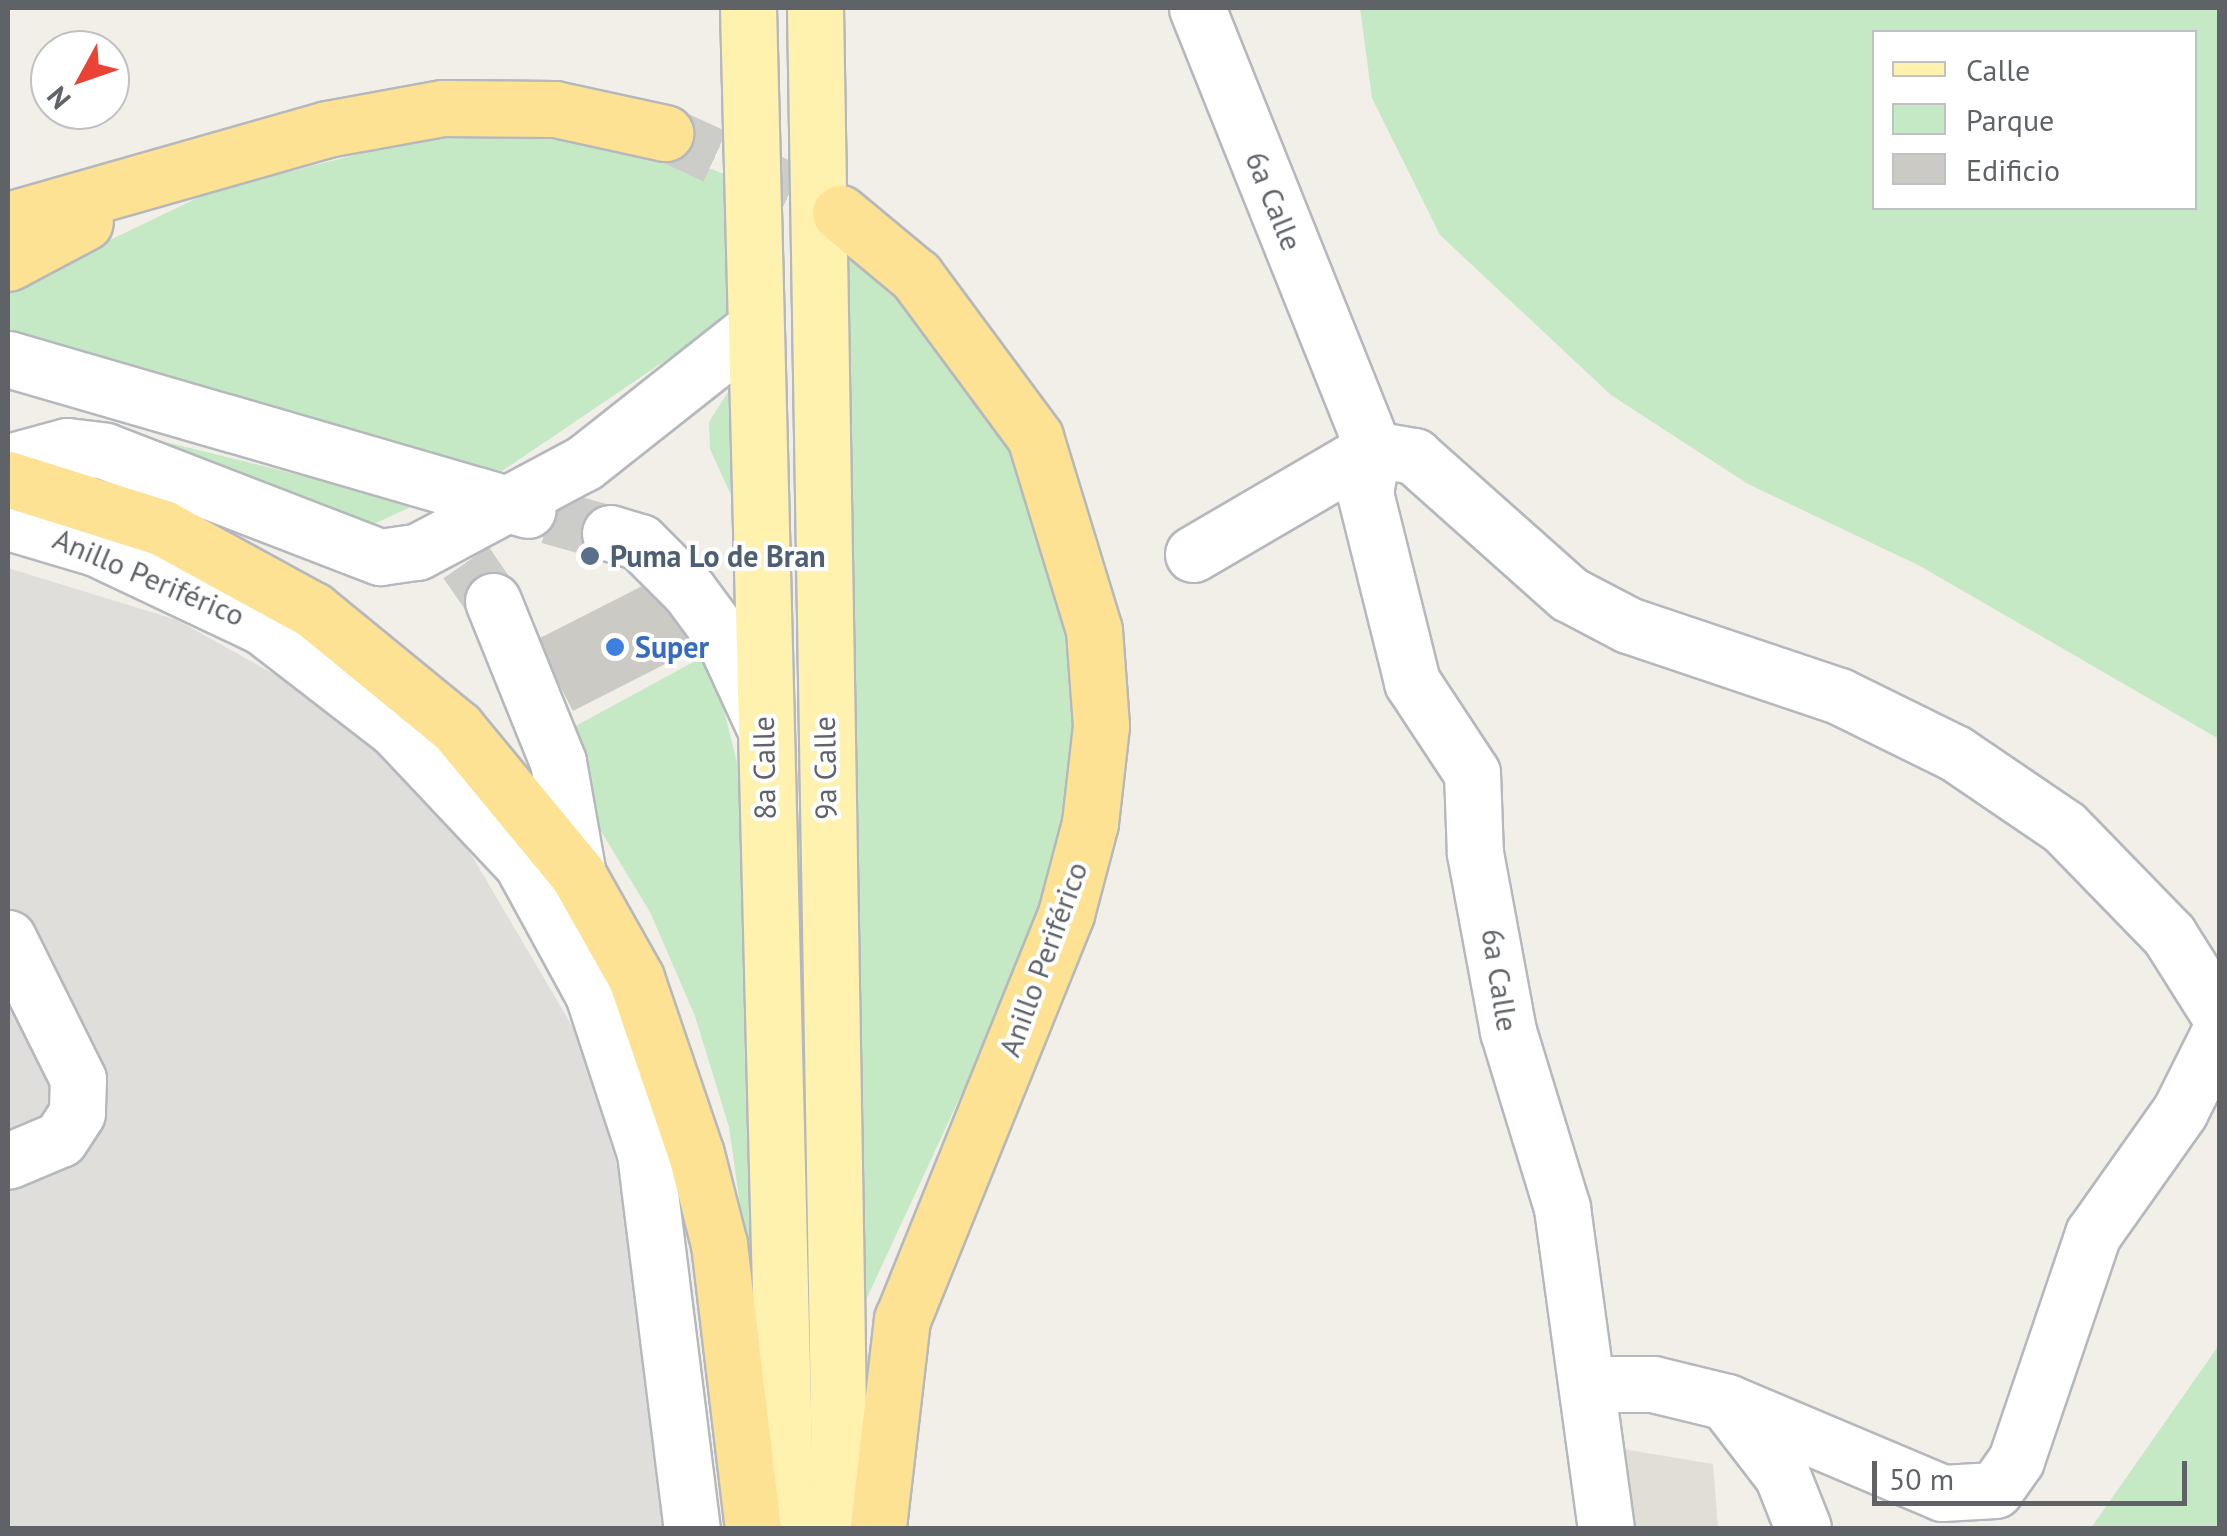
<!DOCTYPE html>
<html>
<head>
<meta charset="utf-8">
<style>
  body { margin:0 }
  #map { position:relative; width:2227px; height:1536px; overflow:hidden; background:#f1efe8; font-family:"PT Sans",sans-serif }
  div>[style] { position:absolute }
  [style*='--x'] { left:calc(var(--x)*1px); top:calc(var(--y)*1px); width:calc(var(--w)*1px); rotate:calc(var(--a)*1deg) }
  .industrial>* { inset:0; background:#e0deda }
  .education>* { inset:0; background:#e1ded6 }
  .green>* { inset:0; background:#c5e8c5 }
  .building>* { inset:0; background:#cccac5; transform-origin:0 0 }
  .minor-tunnel>* { height:55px; margin-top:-27.5px; transform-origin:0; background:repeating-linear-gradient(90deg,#ccccc8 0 55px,transparent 0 83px) }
  .highway-tunnel>* { height:55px; margin-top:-27.5px; transform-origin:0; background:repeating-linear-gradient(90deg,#ccccc8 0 55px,transparent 0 83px) }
  .roads { filter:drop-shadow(2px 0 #b5b8bc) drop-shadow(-2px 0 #b5b8bc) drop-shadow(0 2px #b5b8bc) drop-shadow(0 -2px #b5b8bc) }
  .minor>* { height:55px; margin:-27.5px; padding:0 27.5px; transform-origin:27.5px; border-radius:27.5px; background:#fff }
  .major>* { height:55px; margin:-27.5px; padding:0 27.5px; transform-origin:27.5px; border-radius:27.5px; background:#fff2af }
  .highway>* { height:55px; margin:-27.5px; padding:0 27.5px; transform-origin:27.5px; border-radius:27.5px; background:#fde293 }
  .dots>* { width:28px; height:28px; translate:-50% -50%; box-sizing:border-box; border:5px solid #fff; border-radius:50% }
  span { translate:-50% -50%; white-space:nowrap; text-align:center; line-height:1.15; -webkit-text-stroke:8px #fff; paint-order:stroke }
  .street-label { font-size:30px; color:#5f6368 }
  .service-label { font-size:30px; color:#4e5e75; font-weight:700 }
  .left { translate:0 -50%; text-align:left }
  .shop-label { font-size:30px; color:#366cbe; font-weight:700 }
  .frame { position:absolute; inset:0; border:10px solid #5f6368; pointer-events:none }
  .legend { position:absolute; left:1872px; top:30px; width:325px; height:180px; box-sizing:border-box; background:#fff; border:2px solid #bfc1c3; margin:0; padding:12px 18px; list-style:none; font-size:30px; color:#5f6368 }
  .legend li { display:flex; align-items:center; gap:20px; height:50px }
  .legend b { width:50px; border:2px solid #bfc1c3 }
  .north { position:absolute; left:30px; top:30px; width:100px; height:100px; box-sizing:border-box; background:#fff; border:2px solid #bfc1c3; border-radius:50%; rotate:230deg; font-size:28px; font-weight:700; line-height:40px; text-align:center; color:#5f6368 }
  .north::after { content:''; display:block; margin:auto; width:35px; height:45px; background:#ea4335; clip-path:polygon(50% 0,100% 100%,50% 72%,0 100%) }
  .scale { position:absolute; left:1872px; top:1461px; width:315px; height:45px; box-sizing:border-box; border:5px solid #5f6368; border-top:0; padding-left:12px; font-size:30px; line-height:35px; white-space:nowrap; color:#5f6368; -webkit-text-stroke:8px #fff; paint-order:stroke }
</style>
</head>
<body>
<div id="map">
  <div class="industrial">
    <i style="clip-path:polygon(8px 568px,177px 620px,326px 703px,441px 803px,575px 1031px,638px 1232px,666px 1528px,8px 1528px)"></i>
  </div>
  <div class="education">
    <i style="clip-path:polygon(1605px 1446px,1713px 1464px,1718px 1528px,1618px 1528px)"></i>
  </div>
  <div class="green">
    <i style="clip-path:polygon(evenodd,1360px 8px,2219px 8px,2219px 739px,1920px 566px,1748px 484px,1611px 395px,1440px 235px,1372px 98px,1360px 8px,2194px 32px,2194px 208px,1874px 208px,1874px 32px,2194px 32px)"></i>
    <i style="clip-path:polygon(458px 129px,639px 141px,732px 177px,737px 312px,502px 471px,8px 354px,8px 289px,212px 191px)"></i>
    <i style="clip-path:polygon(841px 253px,884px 274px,1028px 474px,1076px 648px,1077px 760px,1049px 905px,865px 1302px)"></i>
    <i style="clip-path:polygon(742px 370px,740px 515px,710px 449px,709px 422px)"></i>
    <i style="clip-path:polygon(137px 435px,417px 504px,361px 530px)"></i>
    <i style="clip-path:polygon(710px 653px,751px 820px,759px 1339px,729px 1127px,695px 1016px,650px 912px,593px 818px,570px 729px)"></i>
    <i style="clip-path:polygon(2219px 1345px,2219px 1528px,2091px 1528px)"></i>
  </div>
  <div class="building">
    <i style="left:656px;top:579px;width:80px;height:134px;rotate:63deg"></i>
  </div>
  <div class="minor-tunnel">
    <i style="--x:549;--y:516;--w:63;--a:15.6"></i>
    <i style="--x:466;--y:562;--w:47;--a:55.3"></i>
  </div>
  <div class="highway-tunnel">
    <i style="--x:665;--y:133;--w:192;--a:24.6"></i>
  </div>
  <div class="roads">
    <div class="minor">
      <i style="--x:1197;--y:8;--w:475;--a:68.2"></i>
      <i style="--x:1373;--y:449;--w:45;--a:100.3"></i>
      <i style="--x:1365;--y:493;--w:195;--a:76"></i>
      <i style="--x:1412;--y:682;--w:109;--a:56.6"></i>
      <i style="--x:1472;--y:773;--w:80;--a:87.9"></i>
      <i style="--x:1475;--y:853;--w:181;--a:79.5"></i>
      <i style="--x:1508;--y:1031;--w:185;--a:73"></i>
      <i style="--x:1562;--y:1208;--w:323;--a:82.2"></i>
      <i style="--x:8;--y:359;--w:541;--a:16.19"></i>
      <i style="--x:8;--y:462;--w:61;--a:-15.2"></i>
      <i style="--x:67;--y:446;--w:38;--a:7"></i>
      <i style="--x:105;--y:451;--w:295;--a:21.1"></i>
      <i style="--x:380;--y:557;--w:37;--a:-8"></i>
      <i style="--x:417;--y:552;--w:189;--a:-28.1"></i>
      <i style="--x:584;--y:463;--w:218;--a:-38.3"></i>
      <i style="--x:8;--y:522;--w:92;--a:16.5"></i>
      <i style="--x:96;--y:548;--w:185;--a:25.3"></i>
      <i style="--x:263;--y:627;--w:167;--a:37.7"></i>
      <i style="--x:395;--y:729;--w:185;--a:46.7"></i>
      <i style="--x:522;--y:864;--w:148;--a:61.4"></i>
      <i style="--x:593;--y:994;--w:167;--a:71.9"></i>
      <i style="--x:645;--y:1153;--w:378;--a:82.9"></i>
      <i style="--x:610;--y:533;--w:31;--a:17"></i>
      <i style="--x:640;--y:542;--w:69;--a:45"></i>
      <i style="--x:689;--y:591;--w:57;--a:53.5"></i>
      <i style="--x:723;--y:637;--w:96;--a:65.3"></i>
      <i style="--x:1193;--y:554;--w:208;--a:-30.3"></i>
      <i style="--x:1373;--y:449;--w:42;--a:9.7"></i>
      <i style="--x:1414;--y:456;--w:208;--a:41.7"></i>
      <i style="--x:1569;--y:594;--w:67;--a:27.7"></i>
      <i style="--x:1628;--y:625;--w:223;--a:18.6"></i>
      <i style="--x:1839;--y:696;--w:129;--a:26.2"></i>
      <i style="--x:1955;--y:753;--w:132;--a:34.2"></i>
      <i style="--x:2064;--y:827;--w:151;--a:45.8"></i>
      <i style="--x:2169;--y:935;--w:96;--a:57.8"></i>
      <i style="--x:493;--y:601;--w:174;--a:68"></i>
      <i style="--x:558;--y:762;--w:115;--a:80"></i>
      <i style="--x:8;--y:938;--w:157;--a:63.6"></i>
      <i style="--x:78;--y:1079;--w:34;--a:92"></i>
      <i style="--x:77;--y:1113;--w:31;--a:123"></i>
      <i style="--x:60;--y:1139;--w:56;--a:157.1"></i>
      <i style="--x:1587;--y:1384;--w:66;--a:0"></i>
      <i style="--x:1653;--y:1384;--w:76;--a:13.7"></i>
      <i style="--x:1727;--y:1402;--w:233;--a:22.9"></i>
      <i style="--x:1942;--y:1493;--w:53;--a:-3.2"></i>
      <i style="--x:1995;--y:1490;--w:37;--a:-55"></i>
      <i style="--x:2016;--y:1460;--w:239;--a:-71.2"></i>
      <i style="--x:2093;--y:1234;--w:151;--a:-54.7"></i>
      <i style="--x:2180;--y:1111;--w:89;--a:-63.4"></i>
      <i style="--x:1728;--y:1405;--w:88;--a:52.4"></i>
      <i style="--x:1782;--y:1475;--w:57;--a:68.4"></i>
    </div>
    <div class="major">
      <i style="--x:748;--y:8;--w:1520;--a:88.57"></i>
      <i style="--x:815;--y:8;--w:1520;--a:89.06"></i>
    </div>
    <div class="highway">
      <i style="--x:840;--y:213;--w:99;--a:39.7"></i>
      <i style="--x:916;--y:276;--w:200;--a:53.5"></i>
      <i style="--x:1035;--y:437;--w:202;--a:73"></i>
      <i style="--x:1094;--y:630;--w:96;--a:85.8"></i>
      <i style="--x:1101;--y:726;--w:98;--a:96.5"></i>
      <i style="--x:1090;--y:823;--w:94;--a:104.8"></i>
      <i style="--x:1066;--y:914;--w:437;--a:112"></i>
      <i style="--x:902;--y:1319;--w:210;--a:96.6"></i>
      <i style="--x:8;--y:220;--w:332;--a:-15.9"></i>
      <i style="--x:327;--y:129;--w:118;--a:-10.3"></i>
      <i style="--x:443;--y:108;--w:112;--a:0.5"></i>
      <i style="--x:555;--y:109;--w:113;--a:12.3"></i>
      <i style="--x:8;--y:263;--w:87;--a:-28"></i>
      <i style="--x:8;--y:479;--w:163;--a:17.5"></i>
      <i style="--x:163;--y:528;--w:171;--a:28.7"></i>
      <i style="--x:313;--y:610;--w:186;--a:39.3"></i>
      <i style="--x:457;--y:728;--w:190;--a:50.5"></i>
      <i style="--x:578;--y:875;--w:118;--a:60.6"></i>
      <i style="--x:636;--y:978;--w:186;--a:71.2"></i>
      <i style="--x:696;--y:1154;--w:93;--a:75.7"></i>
      <i style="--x:719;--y:1244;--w:286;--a:83.2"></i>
    </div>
  </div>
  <div class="dots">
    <i style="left:590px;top:556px;background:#5c6f8a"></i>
    <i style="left:615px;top:647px;background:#3f7fe0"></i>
  </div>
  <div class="street-label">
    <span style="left:1274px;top:201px;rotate:68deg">6a Calle</span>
    <span style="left:149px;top:577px;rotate:23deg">Anillo Periférico</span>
    <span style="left:764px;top:768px;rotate:-91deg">8a Calle</span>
    <span style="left:825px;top:768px;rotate:-91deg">9a Calle</span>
    <span style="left:1043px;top:959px;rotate:-70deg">Anillo Periférico</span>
    <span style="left:1500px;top:980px;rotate:81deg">6a Calle</span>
  </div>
  <div class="service-label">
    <span class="left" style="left:610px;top:556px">Puma Lo de Bran</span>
  </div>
  <div class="shop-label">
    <span class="left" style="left:635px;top:647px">Super</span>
  </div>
  <div class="frame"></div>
  <ul class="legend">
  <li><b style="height:12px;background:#fff2af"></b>Calle</li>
  <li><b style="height:28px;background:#c5e8c5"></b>Parque</li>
  <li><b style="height:28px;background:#cccac5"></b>Edificio</li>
  </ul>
  <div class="north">N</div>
  <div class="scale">50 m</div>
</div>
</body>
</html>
